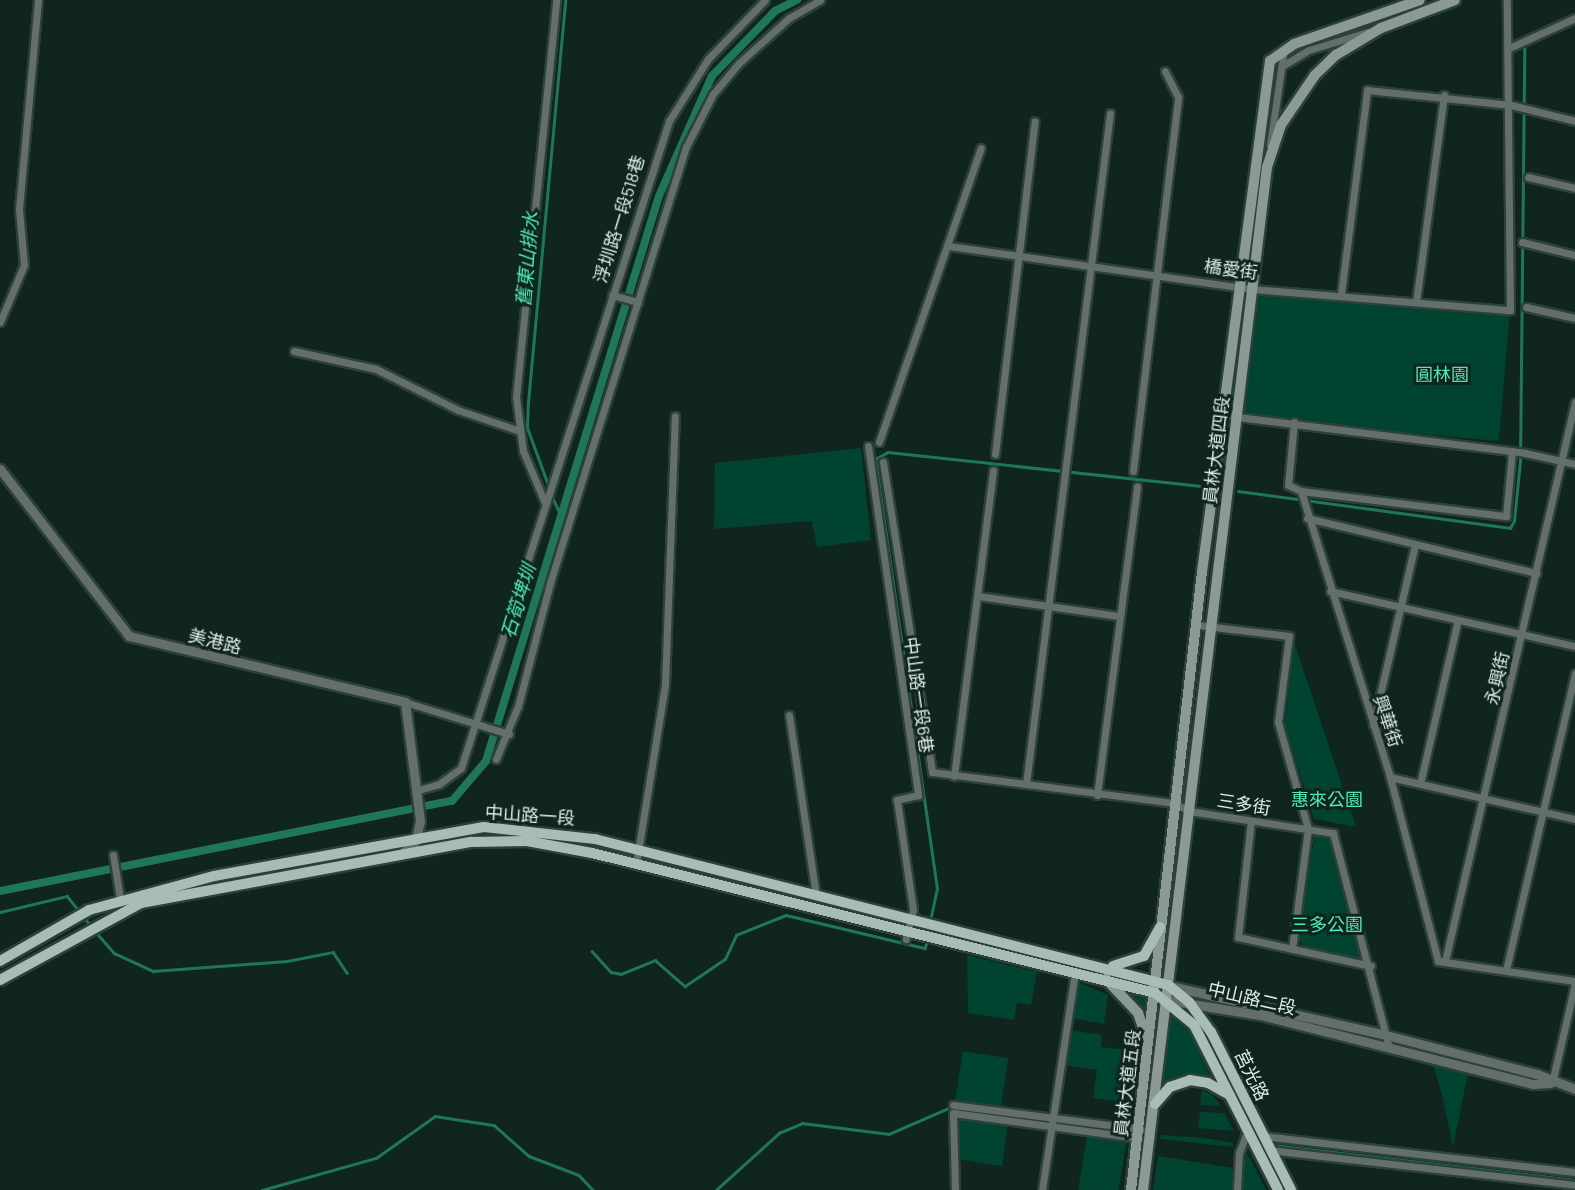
<!DOCTYPE html>
<html>
<head>
<meta charset="utf-8">
<style>
  body { margin:0 }
  #map { position:relative; width:1575px; height:1190px; overflow:hidden; background:#0f251d; font-family:Barlow,"Noto Sans TC",sans-serif }
  div>[style] { position:absolute }
  [style*='--x'] { left:calc(var(--x)*1px); top:calc(var(--y)*1px); width:calc(var(--w)*1px); rotate:calc(var(--a)*1deg) }
  .green>* { inset:0; background:#004331; transform-origin:0 0 }
  .stream>* { height:2.5px; margin:-1.25px; padding:0 1.25px; transform-origin:1.25px; border-radius:1.25px; background:#20765c }
  .canal>* { height:8px; margin:-4px; padding:0 4px; transform-origin:4px; border-radius:4px; background:#20765c }
  .roads { filter:drop-shadow(2px 0 #2c4139) drop-shadow(-2px 0 #2c4139) drop-shadow(0 2px #2c4139) drop-shadow(0 -2px #2c4139) }
  .minor>* { height:7px; margin:-3.5px; padding:0 3.5px; transform-origin:3.5px; border-radius:3.5px; background:#646e6a }
  .tertiary>* { height:9px; margin:-4.5px; padding:0 4.5px; transform-origin:4.5px; border-radius:4.5px; background:#646e6a }
  .secondary>* { height:10px; margin:-5px; padding:0 5px; transform-origin:5px; border-radius:5px; background:#8b9b94 }
  .primary>* { height:10px; margin:-5px; padding:0 5px; transform-origin:5px; border-radius:5px; background:#a8beb5 }
  span { translate:-50% -50%; white-space:nowrap; text-align:center; line-height:1.15; -webkit-text-stroke:6px #0f251d; paint-order:stroke }
  .street-label { font-size:18px; color:#deebe6 }
  .park-label { font-size:18px; color:#50e7b8 }
  .water-label { font-size:19px; color:#53e9ba; font-style:italic }
</style>
</head>
<body>
<div id="map">
  <div class="green">
    <i style="left:1252px;top:289px;width:259px;height:130px;rotate:5deg"></i>
    <i style="clip-path:polygon(861px 448px,871px 540px,817px 547px,812px 521px,714px 529px,715px 463px)"></i>
    <i style="clip-path:polygon(1294px 642px,1356px 827px,1314px 819px,1285px 725px)"></i>
    <i style="clip-path:polygon(1315px 832px,1329px 834px,1362px 960px,1303px 946px,1298px 938px)"></i>
    <i style="clip-path:polygon(967px 955px,1037px 972px,1031px 1005px,1017px 1003px,1014px 1020px,968px 1013px)"></i>
    <i style="clip-path:polygon(1078px 982px,1108px 995px,1104px 1024px,1070px 1018px)"></i>
    <i style="clip-path:polygon(1126px 993px,1148px 998px,1145px 1021px,1138px 1007px)"></i>
    <i style="clip-path:polygon(1170px 1014px,1190px 1033px,1213px 1081px,1161px 1089px)"></i>
    <i style="clip-path:polygon(1157px 1018px,1139px 1190px,1135px 1190px)"></i>
    <i style="clip-path:polygon(1069px 1030px,1102px 1035px,1101px 1047px,1139px 1051px,1132px 1103px,1093px 1098px,1097px 1070px,1064px 1065px)"></i>
    <i style="left:963px;top:1051px;width:46px;height:51px;rotate:9deg"></i>
    <i style="clip-path:polygon(1433px 1064px,1468px 1073px,1453px 1147px,1442px 1095px)"></i>
    <i style="clip-path:polygon(1202px 1090px,1212px 1095px,1221px 1106px,1200px 1105px)"></i>
    <i style="clip-path:polygon(1200px 1112px,1224px 1113px,1234px 1131px,1198px 1128px)"></i>
    <i style="clip-path:polygon(962px 1116px,1008px 1122px,1002px 1166px,956px 1159px,957px 1119px)"></i>
    <i style="left:1087px;top:1134px;width:40px;height:56px;rotate:9deg"></i>
    <i style="clip-path:polygon(1161px 1135px,1206px 1138px,1233px 1143px,1233px 1147px,1160px 1139px)"></i>
    <i style="clip-path:polygon(1242px 1147px,1252px 1162px,1266px 1190px,1241px 1190px)"></i>
    <i style="clip-path:polygon(1158px 1156px,1233px 1168px,1232px 1190px,1153px 1190px)"></i>
  </div>
  <div class="stream">
    <i style="--x:549;--y:488;--w:64;--a:-110.1"></i>
    <i style="--x:527;--y:428;--w:26;--a:-88"></i>
    <i style="--x:528;--y:402;--w:404;--a:-84.7"></i>
    <i style="--x:1238;--y:491;--w:275;--a:7.7"></i>
    <i style="--x:1510;--y:528;--w:8;--a:-60"></i>
    <i style="--x:1514;--y:521;--w:60;--a:-84.3"></i>
    <i style="--x:1520;--y:461;--w:414;--a:-89.4"></i>
    <i style="--x:551;--y:494;--w:23;--a:65"></i>
    <i style="--x:0;--y:912;--w:69;--a:-13.4"></i>
    <i style="--x:67;--y:896;--w:19;--a:51"></i>
    <i style="--x:83;--y:916;--w:14;--a:51"></i>
    <i style="--x:930;--y:921;--w:33;--a:-78"></i>
    <i style="--x:937;--y:889;--w:434;--a:-98.2"></i>
    <i style="--x:875;--y:459;--w:15;--a:-28"></i>
    <i style="--x:888;--y:452;--w:315;--a:6.2"></i>
    <i style="--x:96;--y:932;--w:28;--a:49"></i>
    <i style="--x:114;--y:953;--w:43;--a:24.8"></i>
    <i style="--x:153;--y:971;--w:134;--a:-4.3"></i>
    <i style="--x:287;--y:961;--w:47;--a:-11.1"></i>
    <i style="--x:333;--y:952;--w:25;--a:56"></i>
    <i style="--x:592;--y:951;--w:28;--a:48"></i>
    <i style="--x:611;--y:972;--w:10;--a:11"></i>
    <i style="--x:621;--y:974;--w:37;--a:-22"></i>
    <i style="--x:655;--y:960;--w:40;--a:41"></i>
    <i style="--x:685;--y:986;--w:48;--a:-34"></i>
    <i style="--x:725;--y:959;--w:26;--a:-65"></i>
    <i style="--x:736;--y:935;--w:54;--a:-21.8"></i>
    <i style="--x:786;--y:915;--w:143;--a:13.4"></i>
    <i style="--x:925;--y:948;--w:10;--a:-79"></i>
    <i style="--x:1044;--y:1120;--w:81;--a:7.8"></i>
    <i style="--x:1272;--y:1145;--w:305;--a:6.6"></i>
    <i style="--x:262;--y:1190;--w:118;--a:-15.7"></i>
    <i style="--x:376;--y:1158;--w:72;--a:-35.4"></i>
    <i style="--x:435;--y:1116;--w:60;--a:8.7"></i>
    <i style="--x:494;--y:1125;--w:47;--a:41.5"></i>
    <i style="--x:529;--y:1156;--w:53;--a:20.8"></i>
    <i style="--x:579;--y:1175;--w:21;--a:47"></i>
    <i style="--x:716;--y:1190;--w:85;--a:-42.1"></i>
    <i style="--x:779;--y:1133;--w:25;--a:-23"></i>
    <i style="--x:802;--y:1123;--w:88;--a:7.2"></i>
    <i style="--x:889;--y:1134;--w:68;--a:-23.5"></i>
  </div>
  <div class="canal">
    <i style="--x:0;--y:891;--w:461;--a:-11.3"></i>
    <i style="--x:452;--y:801;--w:52;--a:-49.6"></i>
    <i style="--x:486;--y:761;--w:591;--a:-72.98"></i>
    <i style="--x:659;--y:196;--w:131;--a:-66.2"></i>
    <i style="--x:712;--y:76;--w:91;--a:-45.9"></i>
    <i style="--x:775;--y:11;--w:25;--a:-27"></i>
  </div>
  <div class="roads">
    <div class="minor">
      <i style="--x:1509;--y:48;--w:72;--a:-24.4"></i>
      <i style="--x:1282;--y:66;--w:31;--a:-31"></i>
      <i style="--x:1309;--y:50;--w:62;--a:-17"></i>
      <i style="--x:1270;--y:145;--w:97;--a:-81.7"></i>
      <i style="--x:1528;--y:177;--w:48;--a:13.2"></i>
      <i style="--x:1522;--y:242;--w:55;--a:13.8"></i>
      <i style="--x:949;--y:246;--w:306;--a:8.1"></i>
      <i style="--x:1252;--y:289;--w:259;--a:4.7"></i>
      <i style="--x:1510;--y:310;--w:310;--a:-90.6"></i>
      <i style="--x:1341;--y:294;--w:206;--a:-82.7"></i>
      <i style="--x:1367;--y:90;--w:145;--a:5.9"></i>
      <i style="--x:1511;--y:105;--w:66;--a:14"></i>
      <i style="--x:612;--y:295;--w:27;--a:15"></i>
      <i style="--x:1416;--y:302;--w:209;--a:-82.3"></i>
      <i style="--x:1526;--y:307;--w:50;--a:12.7"></i>
      <i style="--x:0;--y:322;--w:62;--a:-67.2"></i>
      <i style="--x:24;--y:265;--w:56;--a:-95.1"></i>
      <i style="--x:19;--y:209;--w:210;--a:-84.8"></i>
      <i style="--x:294;--y:351;--w:84;--a:12.4"></i>
      <i style="--x:376;--y:369;--w:92;--a:26.6"></i>
      <i style="--x:458;--y:410;--w:65;--a:18.7"></i>
      <i style="--x:1222;--y:415;--w:305;--a:7.1"></i>
      <i style="--x:1525;--y:453;--w:51;--a:12.4"></i>
      <i style="--x:1294;--y:422;--w:63;--a:95.4"></i>
      <i style="--x:1288;--y:485;--w:14;--a:25"></i>
      <i style="--x:1301;--y:491;--w:300;--a:72.7"></i>
      <i style="--x:1390;--y:777;--w:190;--a:75.4"></i>
      <i style="--x:1438;--y:961;--w:138;--a:8.3"></i>
      <i style="--x:879;--y:442;--w:311;--a:-70.9"></i>
      <i style="--x:868;--y:446;--w:353;--a:81.8"></i>
      <i style="--x:918;--y:795;--w:22;--a:167"></i>
      <i style="--x:897;--y:800;--w:111;--a:81.7"></i>
      <i style="--x:913;--y:910;--w:30;--a:104"></i>
      <i style="--x:995;--y:454;--w:335;--a:-83.2"></i>
      <i style="--x:883;--y:462;--w:314;--a:81"></i>
      <i style="--x:932;--y:772;--w:245;--a:7.3"></i>
      <i style="--x:1175;--y:803;--w:16;--a:30"></i>
      <i style="--x:1189;--y:811;--w:146;--a:8.7"></i>
      <i style="--x:1333;--y:833;--w:222;--a:75.4"></i>
      <i style="--x:1133;--y:471;--w:377;--a:-83.1"></i>
      <i style="--x:1178;--y:97;--w:29;--a:-117"></i>
      <i style="--x:1301;--y:491;--w:207;--a:7"></i>
      <i style="--x:1506;--y:516;--w:65;--a:-84.7"></i>
      <i style="--x:545;--y:503;--w:56;--a:-112.9"></i>
      <i style="--x:523;--y:451;--w:54;--a:-97.4"></i>
      <i style="--x:516;--y:397;--w:399;--a:-84.2"></i>
      <i style="--x:1307;--y:518;--w:236;--a:13.5"></i>
      <i style="--x:1330;--y:591;--w:251;--a:12.7"></i>
      <i style="--x:978;--y:596;--w:142;--a:8.1"></i>
      <i style="--x:1197;--y:625;--w:93;--a:6.8"></i>
      <i style="--x:1289;--y:636;--w:87;--a:97.3"></i>
      <i style="--x:1278;--y:722;--w:111;--a:74.3"></i>
      <i style="--x:1308;--y:829;--w:121;--a:97.6"></i>
      <i style="--x:405;--y:702;--w:109;--a:17.1"></i>
      <i style="--x:789;--y:715;--w:182;--a:81.5"></i>
      <i style="--x:1373;--y:725;--w:185;--a:-76.9"></i>
      <i style="--x:496;--y:759;--w:57;--a:-67.5"></i>
      <i style="--x:518;--y:706;--w:127;--a:-75.4"></i>
      <i style="--x:550;--y:583;--w:457;--a:-72.7"></i>
      <i style="--x:686;--y:147;--w:59;--a:-63"></i>
      <i style="--x:713;--y:94;--w:40;--a:-50"></i>
      <i style="--x:739;--y:63;--w:67;--a:-42"></i>
      <i style="--x:789;--y:18;--w:36;--a:-30"></i>
      <i style="--x:954;--y:776;--w:308;--a:-82.7"></i>
      <i style="--x:1390;--y:777;--w:190;--a:12.8"></i>
      <i style="--x:1026;--y:784;--w:676;--a:-82.86"></i>
      <i style="--x:1420;--y:784;--w:168;--a:-77"></i>
      <i style="--x:415;--y:791;--w:25;--a:-16"></i>
      <i style="--x:439;--y:784;--w:27;--a:-36"></i>
      <i style="--x:461;--y:768;--w:680;--a:-72.18"></i>
      <i style="--x:669;--y:121;--w:73;--a:-57.8"></i>
      <i style="--x:708;--y:59;--w:82;--a:-46"></i>
      <i style="--x:1097;--y:795;--w:311;--a:-82.6"></i>
      <i style="--x:1251;--y:821;--w:117;--a:96.4"></i>
      <i style="--x:1238;--y:937;--w:136;--a:12.3"></i>
      <i style="--x:113;--y:855;--w:44;--a:80.8"></i>
      <i style="--x:636;--y:864;--w:181;--a:-80.8"></i>
      <i style="--x:665;--y:685;--w:269;--a:-87.9"></i>
      <i style="--x:1445;--y:961;--w:574;--a:-76.91"></i>
      <i style="--x:1506;--y:970;--w:305;--a:-76.9"></i>
      <i style="--x:1552;--y:1083;--w:103;--a:-77"></i>
      <i style="--x:953;--y:1105;--w:189;--a:7.3"></i>
      <i style="--x:1263;--y:1136;--w:314;--a:6.6"></i>
      <i style="--x:1269;--y:1150;--w:308;--a:6.5"></i>
      <i style="--x:955;--y:1190;--w:77;--a:-91.5"></i>
      <i style="--x:953;--y:1113;--w:187;--a:7.7"></i>
      <i style="--x:1042;--y:1190;--w:221;--a:-81.4"></i>
      <i style="--x:1237;--y:1190;--w:37;--a:-87"></i>
      <i style="--x:1239;--y:1153;--w:17;--a:-69"></i>
      <i style="--x:1245;--y:1137;--w:6;--a:-18"></i>
    </div>
    <div class="tertiary">
      <i style="--x:0;--y:469;--w:211;--a:52.3"></i>
      <i style="--x:129;--y:636;--w:284;--a:13.4"></i>
      <i style="--x:405;--y:702;--w:120;--a:82.8"></i>
      <i style="--x:420;--y:821;--w:22;--a:103"></i>
      <i style="--x:415;--y:842;--w:20;--a:139"></i>
      <i style="--x:1170;--y:986;--w:221;--a:12.8"></i>
      <i style="--x:1386;--y:1035;--w:156;--a:14.5"></i>
      <i style="--x:1537;--y:1074;--w:41;--a:21.5"></i>
      <i style="--x:1167;--y:1000;--w:94;--a:9.2"></i>
      <i style="--x:1260;--y:1015;--w:282;--a:14.2"></i>
      <i style="--x:1533;--y:1084;--w:17;--a:-3"></i>
    </div>
    <div class="secondary">
      <i style="--x:1106;--y:979;--w:47;--a:46.7"></i>
      <i style="--x:1138;--y:1013;--w:28;--a:71"></i>
      <i style="--x:1131;--y:1190;--w:622;--a:-83.45"></i>
      <i style="--x:1202;--y:572;--w:516;--a:-82.42"></i>
      <i style="--x:1270;--y:61;--w:29;--a:-35"></i>
      <i style="--x:1294;--y:44;--w:133;--a:-19.2"></i>
      <i style="--x:1143;--y:1190;--w:1030;--a:-83.09"></i>
      <i style="--x:1267;--y:167;--w:44;--a:-71.6"></i>
      <i style="--x:1281;--y:125;--w:60;--a:-55.8"></i>
      <i style="--x:1315;--y:75;--w:29;--a:-44"></i>
      <i style="--x:1336;--y:55;--w:52;--a:-31"></i>
      <i style="--x:1381;--y:28;--w:79;--a:-20.7"></i>
    </div>
    <div class="primary">
      <i style="--x:0;--y:961;--w:103;--a:-29.8"></i>
      <i style="--x:89;--y:910;--w:130;--a:-15.2"></i>
      <i style="--x:214;--y:876;--w:274;--a:-10.3"></i>
      <i style="--x:484;--y:827;--w:112;--a:6.2"></i>
      <i style="--x:595;--y:839;--w:591;--a:14.29"></i>
      <i style="--x:1168;--y:985;--w:27;--a:39"></i>
      <i style="--x:1189;--y:1002;--w:37;--a:54"></i>
      <i style="--x:1211;--y:1032;--w:177;--a:63.1"></i>
      <i style="--x:1113;--y:966;--w:33;--a:-18"></i>
      <i style="--x:1144;--y:956;--w:33;--a:-61"></i>
      <i style="--x:0;--y:980;--w:161;--a:-28.6"></i>
      <i style="--x:141;--y:903;--w:336;--a:-10.5"></i>
      <i style="--x:471;--y:842;--w:56;--a:-1"></i>
      <i style="--x:527;--y:841;--w:66;--a:10.5"></i>
      <i style="--x:592;--y:853;--w:580;--a:13.96"></i>
      <i style="--x:1155;--y:993;--w:50;--a:39.4"></i>
      <i style="--x:1194;--y:1025;--w:185;--a:63"></i>
      <i style="--x:1155;--y:1104;--w:23;--a:-49"></i>
      <i style="--x:1170;--y:1087;--w:21;--a:-19"></i>
      <i style="--x:1190;--y:1080;--w:18;--a:9"></i>
      <i style="--x:1208;--y:1083;--w:25;--a:29"></i>
    </div>
  </div>
  <div class="street-label">
    <span style="left:619px;top:219px;rotate:-73deg">浮圳路一段518巷</span>
    <span style="left:1231px;top:269px;rotate:8deg">橋愛街</span>
    <span style="left:1216px;top:450px;rotate:-83deg">員林大道四段</span>
    <span style="left:215px;top:641px;rotate:14deg">美港路</span>
    <span style="left:1497px;top:678px;rotate:-77deg">永興街</span>
    <span style="left:919px;top:695px;rotate:82deg">中山路一段6巷</span>
    <span style="left:1388px;top:721px;rotate:72deg">興華街</span>
    <span style="left:1244px;top:804px;rotate:9deg">三多街</span>
    <span style="left:530px;top:815px;rotate:4deg">中山路一段</span>
    <span style="left:1252px;top:998px;rotate:13deg">中山路二段</span>
    <span style="left:1252px;top:1075px;rotate:64deg">莒光路</span>
    <span style="left:1127px;top:1083px;rotate:-83deg">員林大道五段</span>
  </div>
  <div class="park-label">
    <span style="left:1442px;top:374px">圓林園</span>
    <span style="left:1327px;top:799px">惠來公園</span>
    <span style="left:1327px;top:924px">三多公園</span>
  </div>
  <div class="water-label">
    <span style="left:527px;top:259px;rotate:-85deg">舊東山排水</span>
    <span style="left:518px;top:601px;rotate:-73deg">石筍埤圳</span>
  </div>
</div>
</body>
</html>
